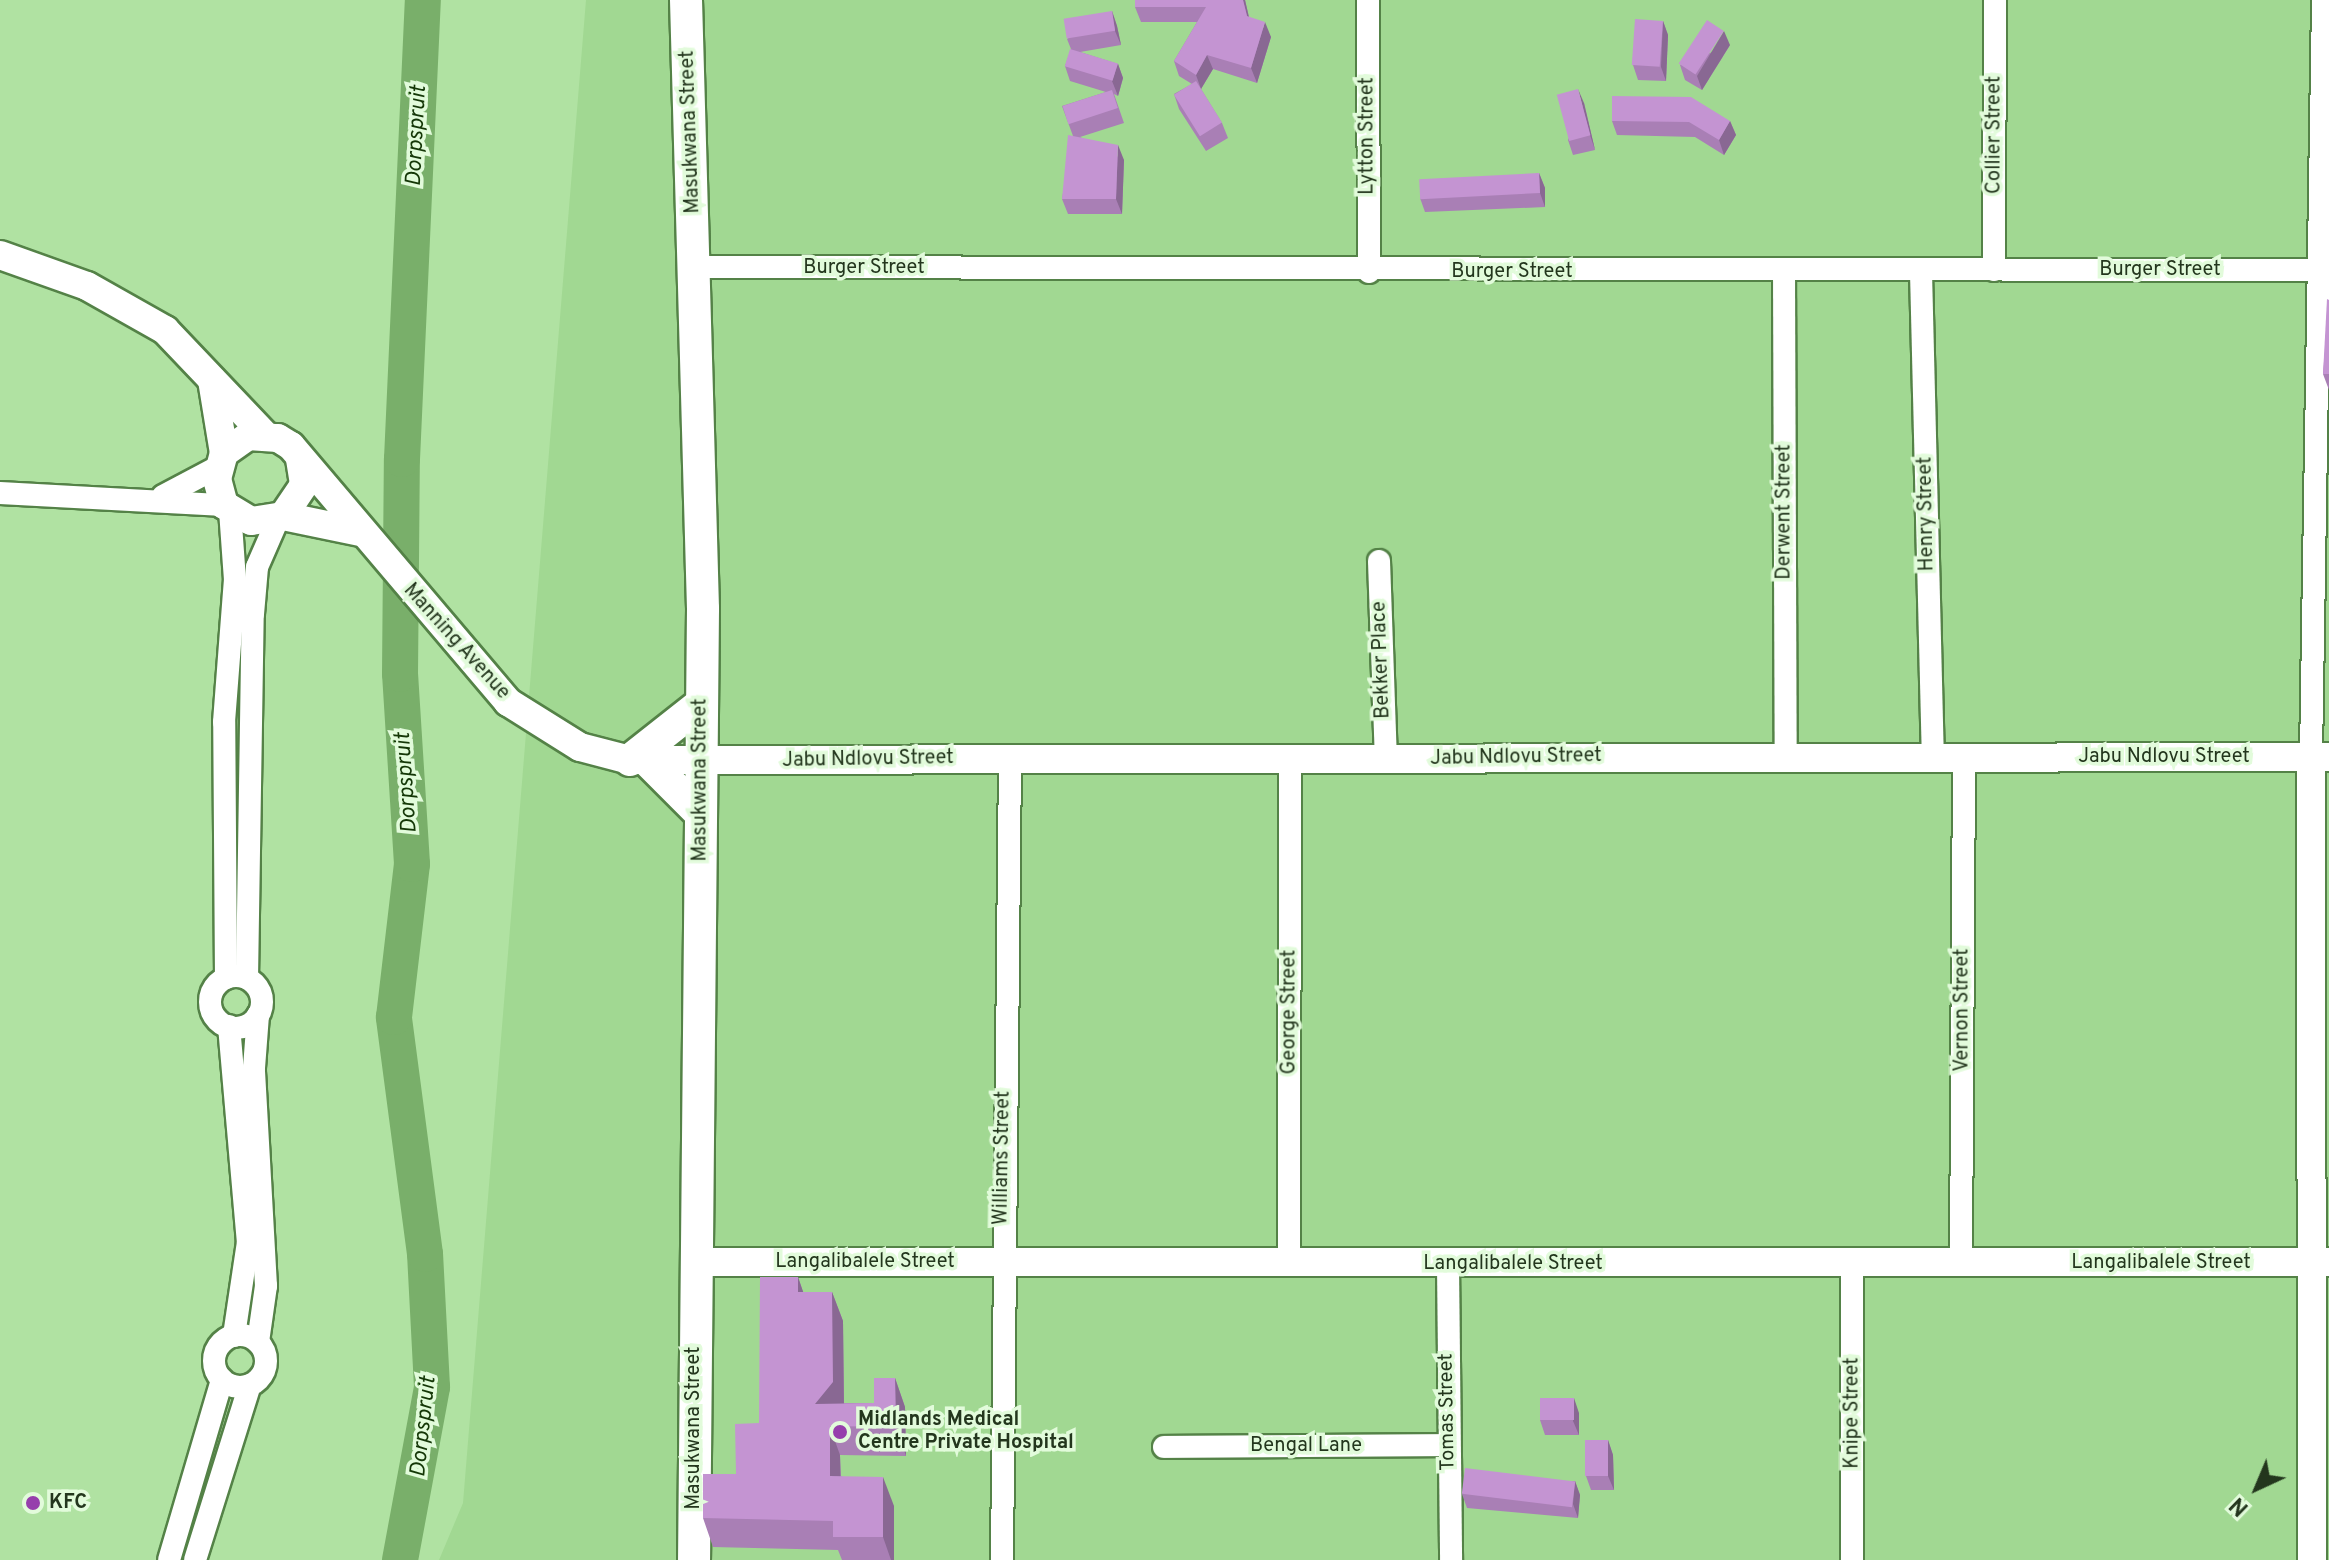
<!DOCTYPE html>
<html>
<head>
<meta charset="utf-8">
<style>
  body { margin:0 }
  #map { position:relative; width:2329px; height:1560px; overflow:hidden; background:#b0e2a2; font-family:Overpass,sans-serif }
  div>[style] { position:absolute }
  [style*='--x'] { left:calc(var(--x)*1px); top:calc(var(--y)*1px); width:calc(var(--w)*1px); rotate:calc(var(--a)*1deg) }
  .built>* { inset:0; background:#a1d892 }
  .river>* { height:36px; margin:-18px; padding:0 18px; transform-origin:18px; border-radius:18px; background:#79af6a }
  .roads { filter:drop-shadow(2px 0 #548247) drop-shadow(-2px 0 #548247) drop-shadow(0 2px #548247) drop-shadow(0 -2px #548247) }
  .minor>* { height:22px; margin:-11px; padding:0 11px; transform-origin:11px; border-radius:11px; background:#fff }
  .minor>.ring { margin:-11px; padding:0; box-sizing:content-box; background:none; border:22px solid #fff; border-radius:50% }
  .tertiary>* { height:28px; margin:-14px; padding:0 14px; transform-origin:14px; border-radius:14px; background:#fff }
  .secondary>* { height:32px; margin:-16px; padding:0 16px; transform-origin:16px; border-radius:16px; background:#fff }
  .wall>* { inset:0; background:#a97fb5 }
  .shaded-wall>* { inset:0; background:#896893 }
  .building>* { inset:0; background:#c494d2; transform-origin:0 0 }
  .dots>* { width:22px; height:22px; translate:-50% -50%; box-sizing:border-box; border:4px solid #e2fbdb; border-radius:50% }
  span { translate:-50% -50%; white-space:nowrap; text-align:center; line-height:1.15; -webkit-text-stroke:7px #e2fbdb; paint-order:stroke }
  .street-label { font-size:20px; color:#23361d }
  .poi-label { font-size:20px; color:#23361d; font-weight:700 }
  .left { translate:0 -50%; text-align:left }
  .water-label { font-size:22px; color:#143707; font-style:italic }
  .north { position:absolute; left:2217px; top:1448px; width:80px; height:80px; -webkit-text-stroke:6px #e2fbdb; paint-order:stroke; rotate:224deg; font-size:22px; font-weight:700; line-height:32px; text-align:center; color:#23361d }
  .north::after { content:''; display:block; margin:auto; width:28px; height:36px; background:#23361d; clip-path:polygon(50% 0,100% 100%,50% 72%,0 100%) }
</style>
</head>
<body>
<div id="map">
  <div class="built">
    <i style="clip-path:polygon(586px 0,2329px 0,2329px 1560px,439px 1560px,463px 1503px)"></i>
  </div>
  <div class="river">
    <i style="--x:400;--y:1560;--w:176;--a:-79.5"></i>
    <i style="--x:432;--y:1387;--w:133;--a:-93"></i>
    <i style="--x:425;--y:1254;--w:239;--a:-97.5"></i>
    <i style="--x:394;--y:1017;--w:154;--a:-83.3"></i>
    <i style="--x:412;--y:864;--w:190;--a:-93.6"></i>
    <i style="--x:400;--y:674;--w:215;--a:-89.5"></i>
    <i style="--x:402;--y:459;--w:459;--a:-87.4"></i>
  </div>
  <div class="roads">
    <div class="minor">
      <i style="--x:1368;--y:0;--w:272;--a:89.8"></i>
      <i style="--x:696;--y:267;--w:1633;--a:0.11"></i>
      <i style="--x:1994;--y:270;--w:270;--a:-89.8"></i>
      <i style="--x:1784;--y:271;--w:482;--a:89.8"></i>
      <i style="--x:1921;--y:272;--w:483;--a:88.6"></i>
      <i style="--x:0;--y:493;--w:224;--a:3.1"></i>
      <i style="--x:163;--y:496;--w:62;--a:-27.8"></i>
      <i style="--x:1379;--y:561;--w:199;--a:88"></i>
      <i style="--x:2311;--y:757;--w:757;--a:-89.09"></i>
      <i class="ring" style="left:210px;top:976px;width:30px;height:30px"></i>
      <i style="--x:226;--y:978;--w:256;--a:-90.4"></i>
      <i style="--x:224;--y:722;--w:142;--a:-85.6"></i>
      <i style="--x:235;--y:580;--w:70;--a:-94.1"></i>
      <i style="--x:247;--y:978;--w:364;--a:-89.1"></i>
      <i style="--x:253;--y:614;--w:47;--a:-85.1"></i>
      <i style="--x:257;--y:567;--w:52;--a:-66.4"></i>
      <i style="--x:229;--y:1026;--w:217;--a:85"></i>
      <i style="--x:248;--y:1242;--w:95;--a:98.5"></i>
      <i style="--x:1289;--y:1262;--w:500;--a:-89.89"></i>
      <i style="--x:1448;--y:1264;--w:296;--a:89.4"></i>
      <i style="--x:1961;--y:1264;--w:508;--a:-89.66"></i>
      <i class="ring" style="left:214px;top:1335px;width:30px;height:30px"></i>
      <i style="--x:258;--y:1342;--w:57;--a:-81.9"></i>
      <i style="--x:266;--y:1286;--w:218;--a:-93.2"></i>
      <i style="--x:254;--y:1068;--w:53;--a:-85.7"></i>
      <i style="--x:1164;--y:1447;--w:284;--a:-0.4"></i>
      <i style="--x:169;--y:1560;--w:188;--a:-73.6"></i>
      <i style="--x:195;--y:1560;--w:183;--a:-72.6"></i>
      <i style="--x:1002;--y:1560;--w:803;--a:-89.43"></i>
      <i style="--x:1852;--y:1560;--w:294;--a:-90"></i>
    </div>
    <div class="tertiary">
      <i style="--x:0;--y:255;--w:92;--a:19.6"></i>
      <i style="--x:87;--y:286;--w:90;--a:29.4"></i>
      <i style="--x:165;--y:330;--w:144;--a:46.4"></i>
      <i style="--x:212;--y:380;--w:74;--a:80.7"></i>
      <i style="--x:300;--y:459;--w:26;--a:81"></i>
      <i style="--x:304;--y:485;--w:37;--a:124"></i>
      <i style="--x:283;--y:516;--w:32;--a:171"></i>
      <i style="--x:251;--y:521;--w:31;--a:-149"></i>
      <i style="--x:224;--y:505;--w:27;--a:-105"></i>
      <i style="--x:217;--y:479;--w:27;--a:-75"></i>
      <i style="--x:224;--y:453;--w:29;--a:-35"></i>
      <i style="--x:248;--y:436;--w:30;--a:4"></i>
      <i style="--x:278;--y:438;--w:15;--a:32"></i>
      <i style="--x:291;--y:446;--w:336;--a:49.7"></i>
      <i style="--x:508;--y:702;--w:85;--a:32"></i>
      <i style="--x:580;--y:747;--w:52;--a:14.6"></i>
      <i style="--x:630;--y:760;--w:1699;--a:-0.1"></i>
      <i style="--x:283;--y:516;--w:79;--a:11.7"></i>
      <i style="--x:2311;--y:757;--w:803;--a:89.93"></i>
      <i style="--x:696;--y:1262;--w:1633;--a:0"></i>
    </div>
    <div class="secondary">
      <i style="--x:686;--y:0;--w:609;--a:88.4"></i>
      <i style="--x:703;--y:609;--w:951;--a:90.54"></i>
      <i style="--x:630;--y:760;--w:90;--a:-38.3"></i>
      <i style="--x:650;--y:763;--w:72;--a:45"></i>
    </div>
  </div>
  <div class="wall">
    <i style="clip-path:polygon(1135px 0,1245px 0,1249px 17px,1271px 37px,1257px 83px,1213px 69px,1201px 89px,1222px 123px,1228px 138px,1206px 151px,1179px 109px,1174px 94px,1192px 84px,1179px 76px,1174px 61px,1197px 22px,1141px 22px,1135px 7px)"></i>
    <i style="clip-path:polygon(1112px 11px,1117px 26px,1121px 45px,1080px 52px,1118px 64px,1123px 78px,1118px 96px,1114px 94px,1124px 123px,1080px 137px,1124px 160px,1122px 214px,1068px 214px,1062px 199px,1073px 136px,1062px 106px,1106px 92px,1070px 81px,1065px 66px,1071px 49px,1067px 39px)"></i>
    <i style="clip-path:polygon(1663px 21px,1668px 35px,1666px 81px,1638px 80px,1633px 65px)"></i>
    <i style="clip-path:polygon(1730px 45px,1702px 90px,1685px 80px,1680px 65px)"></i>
    <i style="clip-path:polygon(1584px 103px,1595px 150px,1573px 155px,1568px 140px)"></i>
    <i style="clip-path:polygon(1612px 121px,1730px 121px,1736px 135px,1724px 155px,1695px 137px,1617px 135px)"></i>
    <i style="clip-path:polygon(1539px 173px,1545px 188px,1545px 207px,1425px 212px,1420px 198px)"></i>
    <i style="clip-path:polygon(2329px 300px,2329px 390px,2323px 374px)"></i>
    <i style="clip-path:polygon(798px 1277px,803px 1292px,832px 1292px,843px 1321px,844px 1403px,874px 1403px,895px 1378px,905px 1407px,906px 1456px,840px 1455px,841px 1476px,894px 1506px,894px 1560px,842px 1560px,838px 1550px,713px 1547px,703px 1518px,736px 1474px,759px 1423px)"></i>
    <i style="clip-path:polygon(1579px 1413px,1579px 1435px,1545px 1435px,1540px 1420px)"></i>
    <i style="clip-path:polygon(1608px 1440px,1613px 1455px,1614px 1490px,1591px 1490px,1586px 1476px)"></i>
    <i style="clip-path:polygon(1575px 1481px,1580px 1495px,1578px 1518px,1467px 1508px,1462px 1494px)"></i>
  </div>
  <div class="shaded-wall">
    <i style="clip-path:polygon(1243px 0,1245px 0,1252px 31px,1247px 16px)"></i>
    <i style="clip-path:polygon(1112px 11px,1117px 26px,1121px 45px,1115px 31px)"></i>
    <i style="clip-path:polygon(1663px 21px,1668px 35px,1666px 81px,1661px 67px)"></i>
    <i style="clip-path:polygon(1265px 22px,1271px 37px,1257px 83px,1251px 68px)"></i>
    <i style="clip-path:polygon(1724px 31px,1730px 45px,1702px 90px,1697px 76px)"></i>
    <i style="clip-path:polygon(1207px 55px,1213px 69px,1201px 89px,1196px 75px)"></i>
    <i style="clip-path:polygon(1118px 64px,1123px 78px,1118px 96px,1112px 81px)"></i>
    <i style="clip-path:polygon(1578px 89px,1584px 103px,1595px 150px,1590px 135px)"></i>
    <i style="clip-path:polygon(1730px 121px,1736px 135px,1724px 155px,1719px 140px)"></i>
    <i style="clip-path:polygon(1118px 145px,1124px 160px,1122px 214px,1116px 199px)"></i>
    <i style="clip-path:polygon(1539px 173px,1545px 188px,1545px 207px,1540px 193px)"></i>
    <i style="clip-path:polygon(798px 1277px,808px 1306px,798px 1292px)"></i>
    <i style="clip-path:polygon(832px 1292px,843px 1321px,844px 1411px,830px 1427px,840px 1455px,841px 1505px,830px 1476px,815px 1404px)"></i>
    <i style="clip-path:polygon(895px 1378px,905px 1407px,906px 1456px,896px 1427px)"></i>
    <i style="clip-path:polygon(1574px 1398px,1579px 1413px,1579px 1435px,1573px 1421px)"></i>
    <i style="clip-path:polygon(1608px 1440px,1613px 1455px,1614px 1490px,1608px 1476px)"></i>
    <i style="clip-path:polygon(883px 1477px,894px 1506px,894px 1560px,891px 1560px,883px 1537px)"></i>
    <i style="clip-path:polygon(1575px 1481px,1580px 1495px,1578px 1518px,1573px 1504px)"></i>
  </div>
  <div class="building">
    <i style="clip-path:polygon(1135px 0,1243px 0,1247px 16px,1265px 22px,1251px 68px,1207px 55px,1196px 75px,1174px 61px,1206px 7px,1135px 7px)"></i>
    <i style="left:1112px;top:11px;width:20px;height:49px;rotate:81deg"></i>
    <i style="left:1635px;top:19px;width:28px;height:46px;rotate:4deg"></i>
    <i style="left:1707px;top:20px;width:20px;height:52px;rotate:33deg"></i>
    <i style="left:1070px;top:49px;width:50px;height:18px;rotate:17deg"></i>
    <i style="left:1196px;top:81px;width:49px;height:26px;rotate:58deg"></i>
    <i style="left:1578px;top:89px;width:48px;height:22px;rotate:75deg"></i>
    <i style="left:1112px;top:90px;width:19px;height:52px;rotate:72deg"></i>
    <i style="clip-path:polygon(1612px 96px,1691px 97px,1730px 121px,1719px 140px,1689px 122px,1612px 121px)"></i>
    <i style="clip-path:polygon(1068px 135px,1118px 145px,1116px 199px,1062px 199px)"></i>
    <i style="left:1539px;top:173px;width:20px;height:120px;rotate:87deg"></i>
    <i style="clip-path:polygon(2327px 299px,2329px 300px,2329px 374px,2323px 374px)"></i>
    <i style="clip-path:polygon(760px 1277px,798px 1277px,798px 1292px,832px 1292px,833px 1382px,815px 1404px,874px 1403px,874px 1378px,895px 1378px,896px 1427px,830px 1426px,830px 1476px,883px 1477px,883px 1537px,833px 1537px,833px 1521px,703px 1518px,703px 1474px,736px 1474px,735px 1424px,759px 1423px)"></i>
    <i style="left:1540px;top:1398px;width:34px;height:22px"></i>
    <i style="left:1585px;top:1440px;width:23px;height:36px"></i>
    <i style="left:1465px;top:1468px;width:111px;height:26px;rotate:7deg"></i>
  </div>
  <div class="dots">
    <i style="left:840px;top:1432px;background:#963fac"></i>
    <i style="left:33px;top:1503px;background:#963fac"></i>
  </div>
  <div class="street-label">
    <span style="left:691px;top:132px;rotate:-92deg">Masukwana Street</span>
    <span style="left:1995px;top:135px;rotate:-90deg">Collier Street</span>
    <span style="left:1368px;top:136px;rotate:-90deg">Lytton Street</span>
    <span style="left:864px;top:268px">Burger Street</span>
    <span style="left:2160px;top:270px">Burger Street</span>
    <span style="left:1512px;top:272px">Burger Street</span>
    <span style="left:1785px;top:512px;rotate:-90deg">Derwent Street</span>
    <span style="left:1927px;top:514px;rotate:-91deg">Henry Street</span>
    <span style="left:456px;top:642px;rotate:48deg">Manning Avenue</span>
    <span style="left:1382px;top:660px;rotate:-92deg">Bekker Place</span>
    <span style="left:2164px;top:757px">Jabu Ndlovu Street</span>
    <span style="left:1516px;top:758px;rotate:-1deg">Jabu Ndlovu Street</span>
    <span style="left:868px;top:760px;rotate:-1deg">Jabu Ndlovu Street</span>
    <span style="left:701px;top:780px;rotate:-90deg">Masukwana Street</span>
    <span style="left:1963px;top:1010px;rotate:-90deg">Vernon Street</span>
    <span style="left:1290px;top:1012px;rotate:-90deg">George Street</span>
    <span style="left:1003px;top:1158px;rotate:-89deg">Williams Street</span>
    <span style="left:865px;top:1262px">Langalibalele Street</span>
    <span style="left:2161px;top:1263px">Langalibalele Street</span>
    <span style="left:1513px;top:1264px">Langalibalele Street</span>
    <span style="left:1448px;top:1412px;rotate:-91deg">Tomas Street</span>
    <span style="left:1853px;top:1413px;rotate:-90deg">Knipe Street</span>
    <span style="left:694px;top:1428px;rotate:-90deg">Masukwana Street</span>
    <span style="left:1306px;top:1446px">Bengal Lane</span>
  </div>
  <div class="poi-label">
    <span class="left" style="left:858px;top:1432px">Midlands Medical<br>Centre Private Hospital</span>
    <span class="left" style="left:49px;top:1503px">KFC</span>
  </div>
  <div class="water-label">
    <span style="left:417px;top:136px;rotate:-87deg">Dorpspruit</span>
    <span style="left:407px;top:783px;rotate:-94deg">Dorpspruit</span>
    <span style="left:424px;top:1427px;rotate:-84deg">Dorpspruit</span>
  </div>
  <div class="north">N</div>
</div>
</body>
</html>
